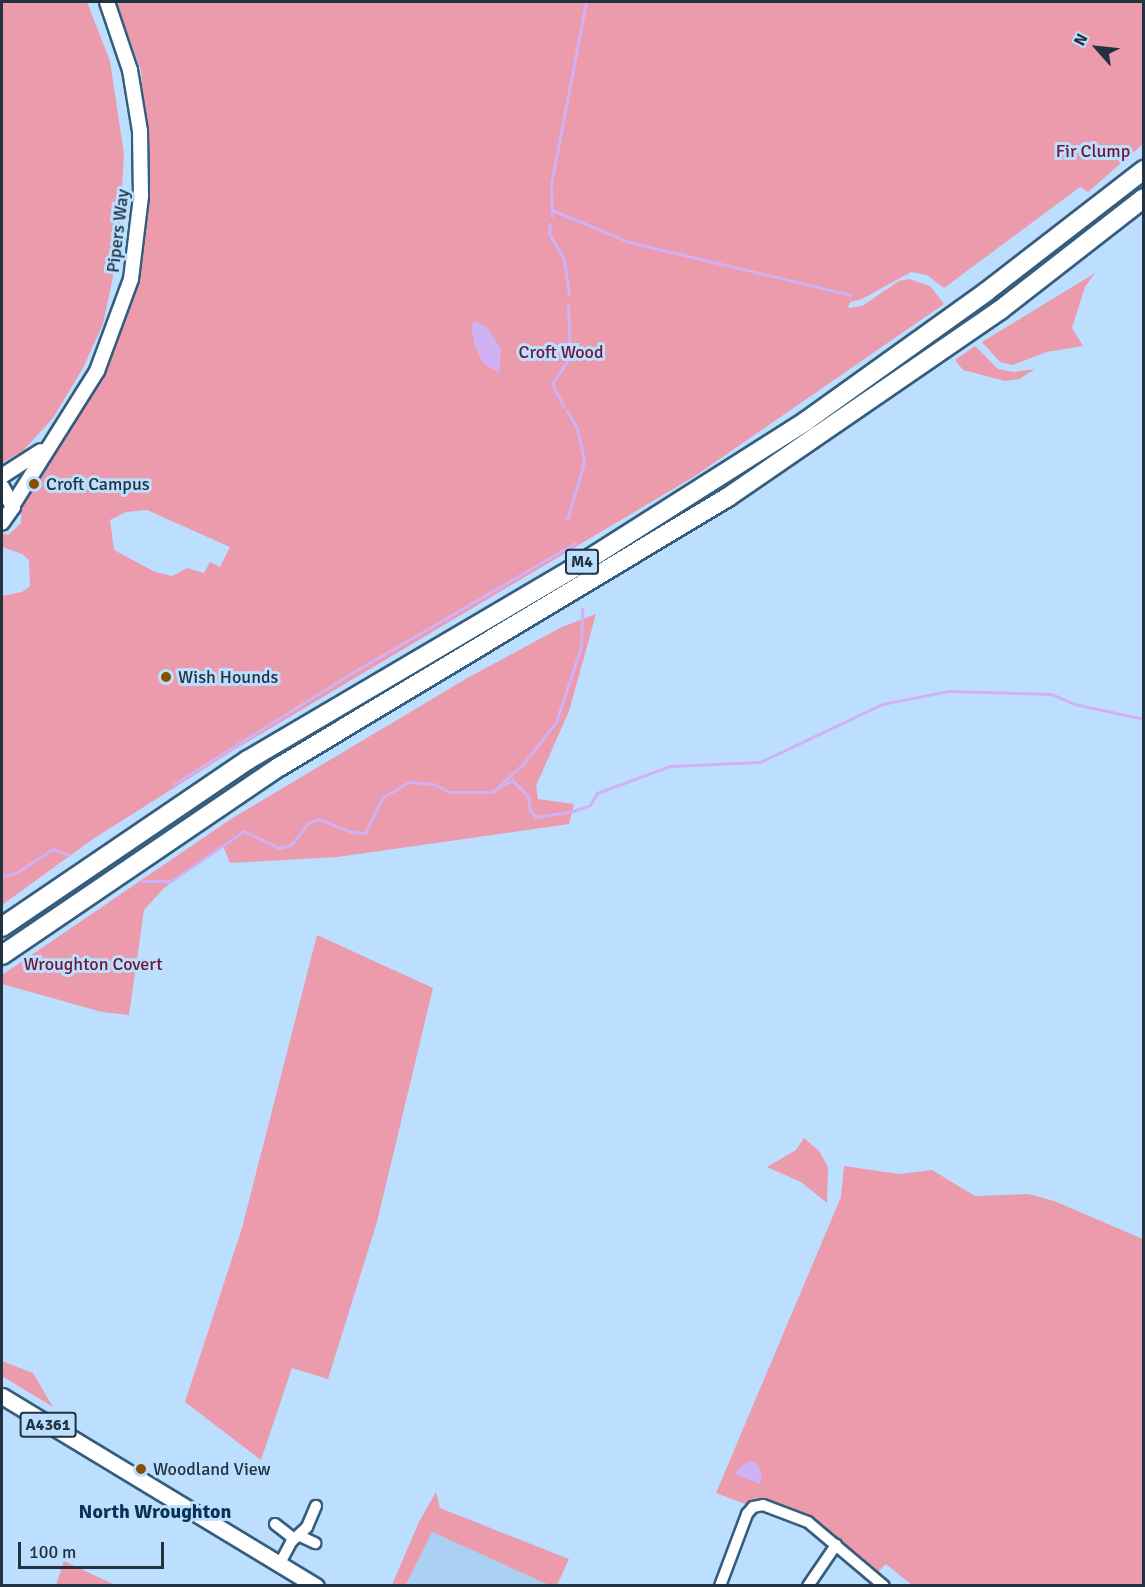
<!DOCTYPE html>
<html>
<head>
<meta charset="utf-8">
<style>
  body { margin:0 }
  #map { position:relative; width:1145px; height:1587px; overflow:hidden; background:#bcdfff; font-family:Signika,sans-serif }
  div>[style] { position:absolute }
  [style*='--x'] { left:calc(var(--x)*1px); top:calc(var(--y)*1px); width:calc(var(--w)*1px); rotate:calc(var(--a)*1deg) }
  .built>* { inset:0; background:#aad1f4 }
  .green>* { inset:0; background:#eb9bac }
  .water>* { inset:0; background:#d0b1f4 }
  .stream>* { height:3px; margin:-1.5px; padding:0 1.5px; transform-origin:1.5px; border-radius:1.5px; background:#d0b1f4 }
  .roads { filter:drop-shadow(2px 0 #355d7e) drop-shadow(-2px 0 #355d7e) drop-shadow(0 2px #355d7e) drop-shadow(0 -2px #355d7e) }
  .street>* { height:10px; margin:-5px; padding:0 5px; transform-origin:5px; border-radius:5px; background:#fff }
  .secondary>* { height:14px; margin:-7px; padding:0 7px; transform-origin:7px; border-radius:7px; background:#fff }
  .primary>* { height:15px; margin:-7.5px; padding:0 7.5px; transform-origin:7.5px; border-radius:7.5px; background:#fff }
  .highway>* { height:18px; margin:-9px; padding:0 9px; transform-origin:9px; border-radius:9px; background:#fff }
  .dots>* { width:16px; height:16px; translate:-50% -50%; box-sizing:border-box; border:3px solid #bcdfff; border-radius:50% }
  span { translate:-50% -50%; white-space:nowrap; text-align:center; line-height:1.15; -webkit-text-stroke:6px #bcdfff; paint-order:stroke }
  .shield-label span { padding:2px 4px; background:#bcdfff; border:2px solid; border-radius:4px; -webkit-text-stroke-width:0 }
  .shield-label { font-size:16px; color:#213241; font-weight:700 }
  .park-label { font-size:18px; color:#6e1634 }
  .street-label { font-size:18px; color:#213241 }
  .poi-label { font-size:18px; color:#213241 }
  .left { translate:0 -50%; text-align:left }
  .neighbourhood-label { font-size:20px; color:#083251; font-weight:700 }
  .frame { position:absolute; inset:0; border:3px solid #213241; pointer-events:none }
  .north { position:absolute; left:1067px; top:18px; width:60px; height:60px; -webkit-text-stroke:4px #bcdfff; paint-order:stroke; rotate:297deg; font-size:16px; font-weight:700; line-height:24px; text-align:center; color:#213241 }
  .north::after { content:''; display:block; margin:auto; width:21px; height:27px; background:#213241; clip-path:polygon(50% 0,100% 100%,50% 72%,0 100%) }
  .scale { position:absolute; left:18px; top:1542px; width:146px; height:27px; box-sizing:border-box; border:3px solid #213241; border-top:0; padding-left:8px; font-size:18px; line-height:21px; white-space:nowrap; color:#213241; -webkit-text-stroke:4px #bcdfff; paint-order:stroke }
</style>
</head>
<body>
<div id="map">
  <div class="built">
    <i style="clip-path:polygon(432px 1532px,549px 1585px,406px 1586px)"></i>
  </div>
  <div class="green">
    <i style="clip-path:polygon(2px 2px,87px 2px,110px 61px,124px 154px,118px 253px,103px 324px,83px 368px,53px 418px,23px 451px,2px 463px)"></i>
    <i style="clip-path:polygon(evenodd,116px 2px,1143px 2px,1143px 144px,1088px 192px,1080px 187px,944px 288px,927px 275px,911px 272px,862px 299px,850px 302px,848px 308px,862px 306px,899px 281px,909px 279px,930px 286px,944px 304px,695px 476px,237px 748px,93px 839px,2px 905px,2px 596px,22px 592px,30px 586px,29px 560px,22px 554px,2px 547px,2px 533px,8px 535px,21px 523px,22px 500px,83px 410px,129px 311px,149px 197px,141px 70px,116px 2px,147px 510px,230px 547px,220px 567px,210px 562px,204px 573px,187px 568px,172px 576px,155px 572px,114px 550px,110px 520px,126px 512px,147px 510px)"></i>
    <i style="clip-path:polygon(1095px 273px,1085px 287px,1072px 328px,1083px 346px,1047px 352px,1013px 365px,1000px 362px,982px 342px)"></i>
    <i style="clip-path:polygon(975px 346px,998px 369px,1013px 372px,1035px 369px,1019px 379px,1005px 381px,963px 370px,955px 360px)"></i>
    <i style="clip-path:polygon(596px 614px,569px 711px,536px 786px,538px 799px,574px 804px,569px 824px,337px 857px,230px 863px,223px 846px,164px 888px,144px 910px,129px 1015px,102px 1012px,2px 984px,2px 975px,231px 819px,469px 677px,562px 627px)"></i>
    <i style="clip-path:polygon(317px 935px,433px 988px,377px 1222px,328px 1379px,292px 1368px,261px 1460px,185px 1402px,242px 1228px)"></i>
    <i style="clip-path:polygon(804px 1138px,819px 1151px,828px 1167px,827px 1203px,801px 1182px,767px 1167px,796px 1150px)"></i>
    <i style="clip-path:polygon(844px 1166px,899px 1174px,932px 1170px,975px 1196px,1028px 1194px,1054px 1201px,1143px 1239px,1143px 1585px,912px 1585px,886px 1564px,877px 1573px,827px 1531px,792px 1509px,760px 1499px,745px 1504px,716px 1493px,841px 1197px)"></i>
    <i style="clip-path:polygon(2px 1361px,33px 1373px,53px 1407px,2px 1376px)"></i>
    <i style="clip-path:polygon(436px 1492px,440px 1508px,569px 1559px,557px 1585px,549px 1585px,432px 1532px,406px 1585px,392px 1585px,419px 1522px)"></i>
    <i style="clip-path:polygon(64px 1561px,115px 1585px,56px 1585px)"></i>
  </div>
  <div class="water">
    <i style="clip-path:polygon(476px 321px,487px 327px,501px 349px,499px 373px,483px 363px,475px 347px,471px 326px)"></i>
    <i style="clip-path:polygon(749px 1461px,755px 1462px,762px 1472px,760px 1484px,736px 1475px,738px 1469px)"></i>
  </div>
  <div class="stream">
    <i style="--x:552;--y:210;--w:83;--a:22.6"></i>
    <i style="--x:629;--y:242;--w:228;--a:13.4"></i>
    <i style="--x:552;--y:216;--w:32;--a:-92"></i>
    <i style="--x:551;--y:184;--w:185;--a:-79.1"></i>
    <i style="--x:550;--y:224;--w:9;--a:96"></i>
    <i style="--x:549;--y:233;--w:30;--a:60"></i>
    <i style="--x:564;--y:259;--w:36;--a:82"></i>
    <i style="--x:564;--y:407;--w:26;--a:-118"></i>
    <i style="--x:552;--y:384;--w:33;--a:-57"></i>
    <i style="--x:570;--y:356;--w:52;--a:-92.2"></i>
    <i style="--x:567;--y:411;--w:20;--a:60"></i>
    <i style="--x:577;--y:428;--w:35;--a:78"></i>
    <i style="--x:584;--y:462;--w:60;--a:106.3"></i>
    <i style="--x:174;--y:784;--w:208;--a:-32"></i>
    <i style="--x:350;--y:674;--w:260;--a:-30.2"></i>
    <i style="--x:492;--y:792;--w:23;--a:-31"></i>
    <i style="--x:512;--y:780;--w:23;--a:45"></i>
    <i style="--x:528;--y:796;--w:15;--a:82"></i>
    <i style="--x:530;--y:811;--w:8;--a:45"></i>
    <i style="--x:536;--y:817;--w:37;--a:-9"></i>
    <i style="--x:573;--y:811;--w:18;--a:-19"></i>
    <i style="--x:590;--y:805;--w:14;--a:-60"></i>
    <i style="--x:597;--y:793;--w:78;--a:-20.3"></i>
    <i style="--x:670;--y:766;--w:90;--a:-2.5"></i>
    <i style="--x:760;--y:762;--w:135;--a:-25.4"></i>
    <i style="--x:882;--y:704;--w:67;--a:-11.1"></i>
    <i style="--x:948;--y:691;--w:103;--a:1.7"></i>
    <i style="--x:1051;--y:694;--w:25;--a:23"></i>
    <i style="--x:1074;--y:704;--w:72;--a:12.1"></i>
    <i style="--x:2;--y:876;--w:14;--a:-12"></i>
    <i style="--x:16;--y:873;--w:44;--a:-33"></i>
    <i style="--x:53;--y:849;--w:17;--a:21"></i>
    <i style="--x:143;--y:881;--w:28;--a:0"></i>
    <i style="--x:171;--y:881;--w:88;--a:-34.4"></i>
    <i style="--x:244;--y:831;--w:39;--a:26"></i>
    <i style="--x:279;--y:848;--w:12;--a:-14"></i>
    <i style="--x:291;--y:845;--w:28;--a:-52"></i>
    <i style="--x:308;--y:823;--w:12;--a:-20"></i>
    <i style="--x:319;--y:819;--w:35;--a:22"></i>
    <i style="--x:352;--y:832;--w:13;--a:4"></i>
    <i style="--x:365;--y:833;--w:40;--a:-63.4"></i>
    <i style="--x:383;--y:797;--w:30;--a:-30"></i>
    <i style="--x:409;--y:782;--w:25;--a:5"></i>
    <i style="--x:434;--y:784;--w:17;--a:28"></i>
    <i style="--x:449;--y:792;--w:43;--a:0"></i>
    <i style="--x:492;--y:792;--w:42;--a:-42.1"></i>
    <i style="--x:523;--y:764;--w:53;--a:-51.8"></i>
    <i style="--x:556;--y:722;--w:79;--a:-71.6"></i>
    <i style="--x:581;--y:647;--w:38;--a:-88"></i>
  </div>
  <div class="roads">
    <div class="street">
      <i style="--x:275;--y:1524;--w:24;--a:38"></i>
      <i style="--x:300;--y:1536;--w:17;--a:25"></i>
      <i style="--x:279;--y:1565;--w:26;--a:-62"></i>
      <i style="--x:291;--y:1542;--w:22;--a:-43"></i>
      <i style="--x:307;--y:1527;--w:23;--a:-67"></i>
      <i style="--x:720;--y:1586;--w:77;--a:-69.4"></i>
      <i style="--x:747;--y:1514;--w:9;--a:-49"></i>
      <i style="--x:753;--y:1507;--w:10;--a:-11"></i>
      <i style="--x:763;--y:1505;--w:48;--a:20.7"></i>
      <i style="--x:808;--y:1522;--w:99;--a:40.1"></i>
      <i style="--x:808;--y:1586;--w:50;--a:-55.7"></i>
    </div>
    <div class="secondary">
      <i style="--x:2;--y:476;--w:46;--a:-32.7"></i>
      <i style="--x:2;--y:487;--w:23;--a:61"></i>
      <i style="--x:13;--y:507;--w:19;--a:125"></i>
      <i style="--x:12;--y:506;--w:160;--a:-57.8"></i>
      <i style="--x:97;--y:371;--w:98;--a:-69.7"></i>
      <i style="--x:131;--y:279;--w:84;--a:-83.1"></i>
      <i style="--x:141;--y:196;--w:65;--a:-90.9"></i>
      <i style="--x:140;--y:131;--w:62;--a:-99.3"></i>
      <i style="--x:130;--y:70;--w:72;--a:-108.7"></i>
    </div>
    <div class="primary">
      <i style="--x:2;--y:1396;--w:367;--a:31.2"></i>
    </div>
    <div class="highway">
      <i style="--x:2;--y:927;--w:297;--a:-34.2"></i>
      <i style="--x:248;--y:760;--w:399;--a:-30.5"></i>
      <i style="--x:592;--y:557;--w:254;--a:-32.4"></i>
      <i style="--x:806;--y:421;--w:221;--a:-35.6"></i>
      <i style="--x:986;--y:292;--w:200;--a:-37.7"></i>
      <i style="--x:2;--y:955;--w:335;--a:-34.2"></i>
      <i style="--x:279;--y:767;--w:524;--a:-31.02"></i>
      <i style="--x:728;--y:497;--w:330;--a:-34.5"></i>
      <i style="--x:1000;--y:310;--w:182;--a:-37.9"></i>
    </div>
  </div>
  <div class="dots">
    <i style="left:34px;top:484px;background:#874f00"></i>
    <i style="left:166px;top:677px;background:#874f00"></i>
    <i style="left:141px;top:1469px;background:#874f00"></i>
  </div>
  <div class="shield-label">
    <span style="left:582px;top:562px">M4</span>
    <span style="left:48px;top:1425px">A4361</span>
  </div>
  <div class="park-label">
    <span style="left:1093px;top:151px">Fir Clump</span>
    <span style="left:561px;top:352px">Croft Wood</span>
    <span style="left:93px;top:964px">Wroughton Covert</span>
  </div>
  <div class="street-label">
    <span style="left:118px;top:231px;rotate:-83deg">Pipers Way</span>
  </div>
  <div class="poi-label">
    <span class="left" style="left:46px;top:484px">Croft Campus</span>
    <span class="left" style="left:178px;top:677px">Wish Hounds</span>
    <span class="left" style="left:153px;top:1469px">Woodland View</span>
  </div>
  <div class="neighbourhood-label">
    <span style="left:155px;top:1511px">North Wroughton</span>
  </div>
  <div class="frame"></div>
  <div class="north">N</div>
  <div class="scale">100 m</div>
</div>
</body>
</html>
